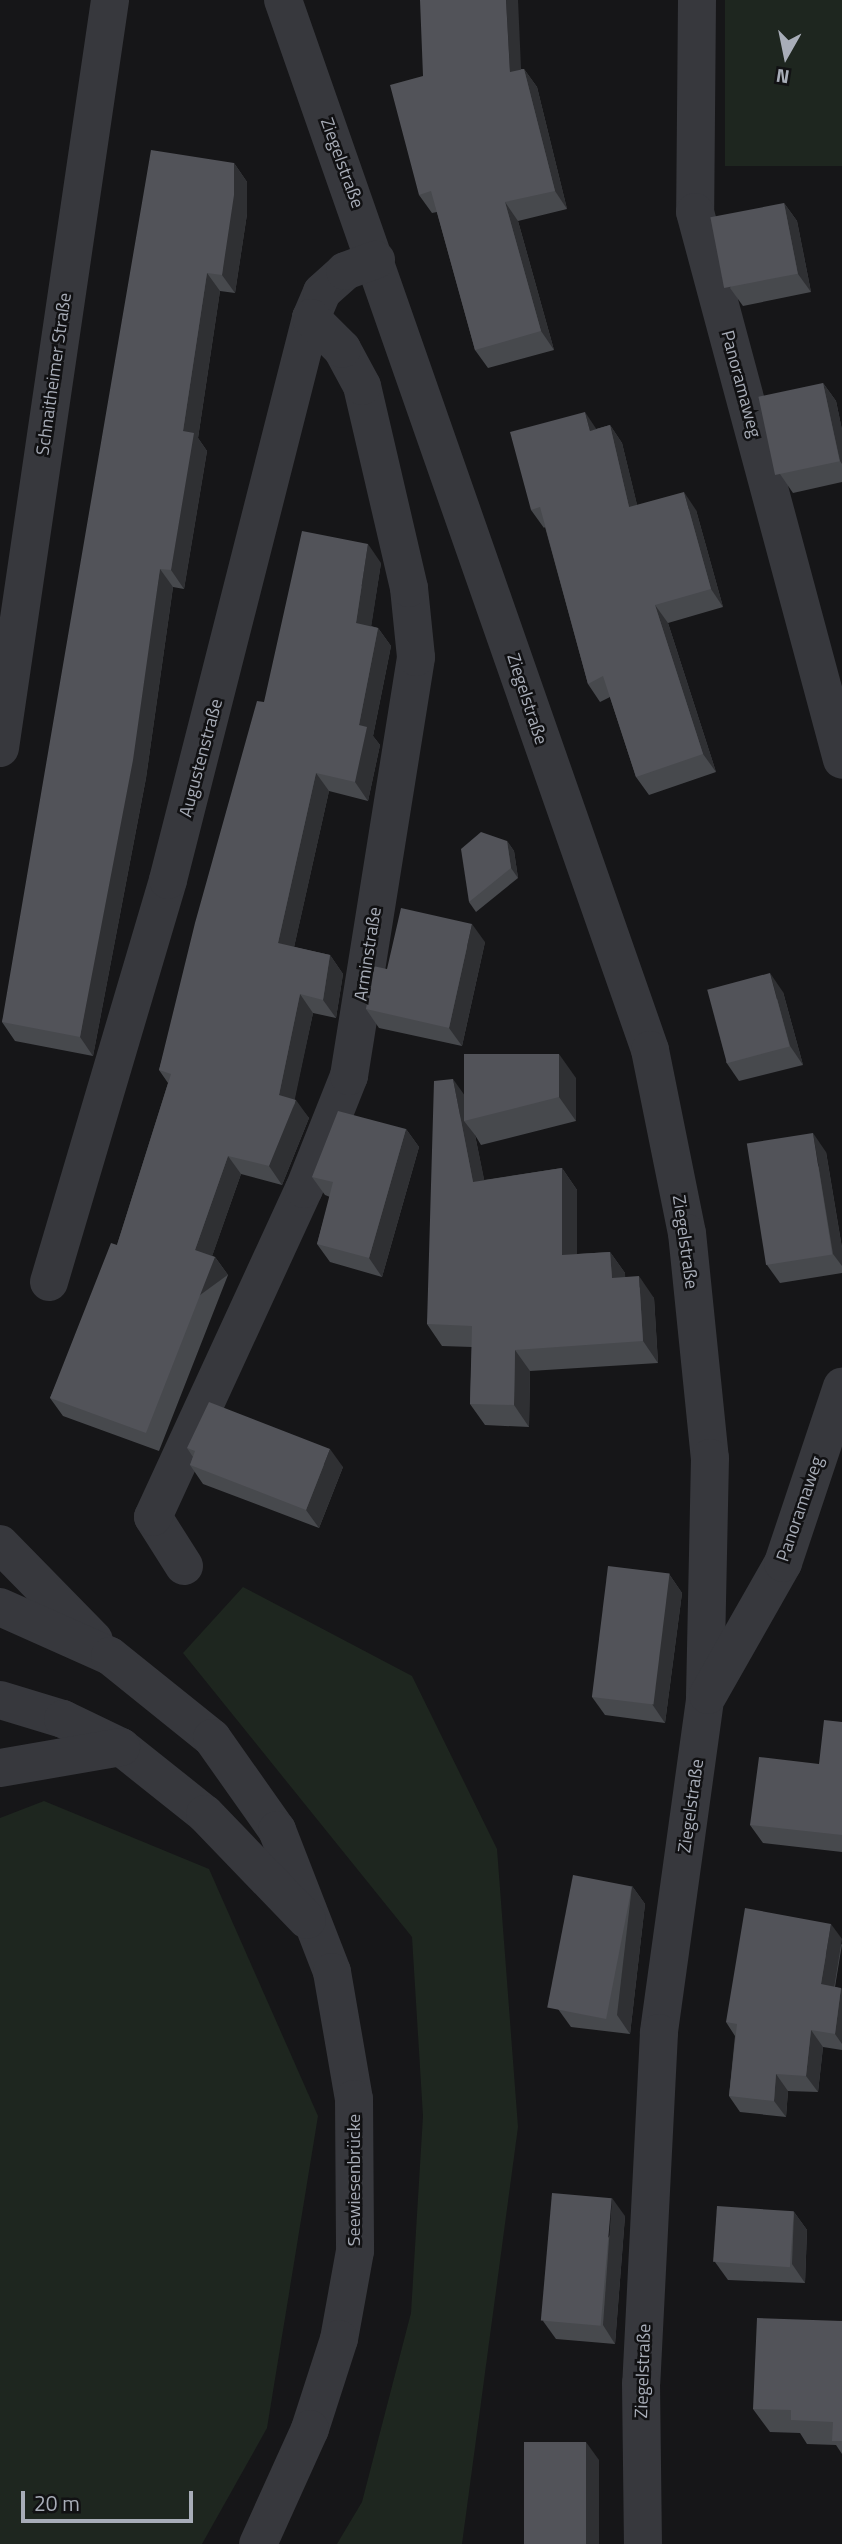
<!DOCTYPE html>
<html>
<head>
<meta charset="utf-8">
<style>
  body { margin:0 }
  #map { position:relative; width:842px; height:2544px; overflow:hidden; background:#161618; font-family:"Titillium Web",sans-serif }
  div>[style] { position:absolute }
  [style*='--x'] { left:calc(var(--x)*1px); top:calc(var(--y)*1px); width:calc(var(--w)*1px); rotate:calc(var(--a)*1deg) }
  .green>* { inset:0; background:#1e261f; transform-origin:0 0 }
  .minor>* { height:38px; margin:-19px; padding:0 19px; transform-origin:19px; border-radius:19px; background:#37383d }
  .wall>* { inset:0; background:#47494d }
  .shaded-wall>* { inset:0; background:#2f3033; transform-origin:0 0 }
  .building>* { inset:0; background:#525359; transform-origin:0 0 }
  span { translate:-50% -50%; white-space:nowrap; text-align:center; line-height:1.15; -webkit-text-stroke:5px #111113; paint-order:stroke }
  .street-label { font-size:18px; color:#a8adb8 }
  .north { position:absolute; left:751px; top:21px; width:70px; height:70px; -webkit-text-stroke:5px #111113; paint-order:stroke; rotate:189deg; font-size:19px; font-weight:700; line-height:28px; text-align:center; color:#a8adb8 }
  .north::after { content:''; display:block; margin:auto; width:24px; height:32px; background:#a8adb8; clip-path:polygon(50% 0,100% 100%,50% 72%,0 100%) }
  .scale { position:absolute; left:21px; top:2491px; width:172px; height:32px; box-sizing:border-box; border:4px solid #a8adb8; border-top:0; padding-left:9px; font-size:21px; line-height:24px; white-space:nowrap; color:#a8adb8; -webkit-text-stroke:5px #111113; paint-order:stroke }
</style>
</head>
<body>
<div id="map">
  <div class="green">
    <i style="left:725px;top:0;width:117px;height:166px"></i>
    <i style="clip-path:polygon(243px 1587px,412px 1676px,497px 1849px,518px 2127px,462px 2544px,337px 2544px,362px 2502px,411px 2313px,423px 2116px,412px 1937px,183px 1653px)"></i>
    <i style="clip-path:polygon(44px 1801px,209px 1869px,318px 2116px,267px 2428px,202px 2544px,0 2544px,0 1818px)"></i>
  </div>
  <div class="minor">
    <i style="--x:283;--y:0;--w:1112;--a:70.73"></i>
    <i style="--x:650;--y:1050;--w:187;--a:78.6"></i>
    <i style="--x:687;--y:1233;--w:226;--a:84.2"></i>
    <i style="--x:710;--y:1458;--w:242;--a:91.2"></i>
    <i style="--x:705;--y:1700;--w:336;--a:97.9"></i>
    <i style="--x:659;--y:2033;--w:350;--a:92.9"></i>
    <i style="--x:641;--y:2383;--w:161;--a:89.3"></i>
    <i style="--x:697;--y:0;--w:212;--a:90.5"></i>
    <i style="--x:695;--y:212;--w:567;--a:74.98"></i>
    <i style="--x:0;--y:748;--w:756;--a:-81.63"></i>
    <i style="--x:49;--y:1282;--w:419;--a:-73.5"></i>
    <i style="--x:168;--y:880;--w:580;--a:-75.72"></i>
    <i style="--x:311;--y:318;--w:28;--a:-67"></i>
    <i style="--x:322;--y:292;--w:31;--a:-42"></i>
    <i style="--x:345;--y:271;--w:33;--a:-20"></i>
    <i style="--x:0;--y:1544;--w:134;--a:45.6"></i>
    <i style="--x:184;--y:1566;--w:58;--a:-122.3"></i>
    <i style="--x:153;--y:1517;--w:361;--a:-65.3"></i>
    <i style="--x:304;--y:1189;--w:122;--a:-68.3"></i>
    <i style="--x:349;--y:1076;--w:424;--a:-80.9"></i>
    <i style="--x:416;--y:657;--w:69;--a:-95.8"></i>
    <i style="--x:409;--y:588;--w:207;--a:-103.1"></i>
    <i style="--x:362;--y:386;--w:42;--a:-118.4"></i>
    <i style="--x:342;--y:349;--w:44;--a:-135"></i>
    <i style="--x:0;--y:1607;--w:120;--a:24"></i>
    <i style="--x:110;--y:1656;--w:131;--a:38.8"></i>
    <i style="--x:212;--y:1738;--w:113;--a:54.8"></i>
    <i style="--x:277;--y:1830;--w:152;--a:68.8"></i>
    <i style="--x:332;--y:1972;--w:129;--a:80.2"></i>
    <i style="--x:354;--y:2099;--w:152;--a:89.6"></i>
    <i style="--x:355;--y:2251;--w:89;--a:100.3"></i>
    <i style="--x:339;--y:2339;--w:95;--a:107.9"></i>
    <i style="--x:310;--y:2429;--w:126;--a:114.3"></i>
    <i style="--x:708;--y:1695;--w:152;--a:-60.4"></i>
    <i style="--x:783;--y:1563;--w:186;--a:-71.5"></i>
    <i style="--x:0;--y:1700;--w:66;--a:16.8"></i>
    <i style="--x:63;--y:1719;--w:64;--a:25.8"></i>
    <i style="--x:121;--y:1747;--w:107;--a:38.6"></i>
    <i style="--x:205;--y:1814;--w:147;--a:46.1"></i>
    <i style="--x:0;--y:1768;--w:123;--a:-9.8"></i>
  </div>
  <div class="wall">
    <i style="clip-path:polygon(521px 69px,524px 69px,537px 87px,567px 209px,518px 221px,554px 350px,488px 368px,475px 350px,437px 212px,432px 213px,419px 195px)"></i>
    <i style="clip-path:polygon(234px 163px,247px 182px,247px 214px,235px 293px,220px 291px,198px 438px,207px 451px,184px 589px,173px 587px,146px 778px,93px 1056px,15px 1041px,2px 1022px)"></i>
    <i style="clip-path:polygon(784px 203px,797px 221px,811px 292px,743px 306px,730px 288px)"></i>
    <i style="clip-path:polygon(823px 383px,836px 401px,842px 430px,842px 482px,793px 493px,780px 474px)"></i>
    <i style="clip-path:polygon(610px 425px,622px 443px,637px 505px,696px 510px,723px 607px,668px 623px,716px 772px,649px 795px,636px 777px,610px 697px,600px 702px,588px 684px,545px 527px,544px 528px,531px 510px,596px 429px)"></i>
    <i style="clip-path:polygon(381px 563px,371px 626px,378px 628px,391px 646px,373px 736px,380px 745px,368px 801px,329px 791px,294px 947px,330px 955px,343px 974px,336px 1018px,313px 1013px,294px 1100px,309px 1118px,282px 1185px,241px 1174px,212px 1256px,215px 1257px,228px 1275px,159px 1451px,63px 1416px,50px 1398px,117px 1245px,168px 1083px,159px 1070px,264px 702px)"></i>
    <i style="clip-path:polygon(507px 841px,514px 851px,518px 878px,476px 912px,469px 902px)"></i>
    <i style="clip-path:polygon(485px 942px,462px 1046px,379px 1028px,366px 1009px,387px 969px)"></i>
    <i style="clip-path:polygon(783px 992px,803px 1065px,739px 1081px,726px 1062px)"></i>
    <i style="clip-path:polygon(576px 1078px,576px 1121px,481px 1145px,475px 1135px,484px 1180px,562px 1168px,577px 1190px,577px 1254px,610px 1252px,625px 1273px,625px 1277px,654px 1298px,658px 1363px,530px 1371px,529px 1427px,485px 1425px,470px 1404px,472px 1347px,442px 1346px,427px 1324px,464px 1096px)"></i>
    <i style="clip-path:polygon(406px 1129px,419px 1147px,382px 1277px,330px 1262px,317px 1244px,330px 1197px,325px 1195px,312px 1177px)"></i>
    <i style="clip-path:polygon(826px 1152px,842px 1248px,842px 1273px,780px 1283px,767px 1265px)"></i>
    <i style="clip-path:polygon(187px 1448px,343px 1467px,319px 1528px,203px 1484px,190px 1465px,193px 1457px)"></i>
    <i style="clip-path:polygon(669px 1574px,682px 1593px,665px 1723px,605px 1715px,592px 1697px)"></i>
    <i style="clip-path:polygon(842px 1722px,842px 1852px,763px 1843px,750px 1825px,819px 1764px)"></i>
    <i style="clip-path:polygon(632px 1886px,645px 1904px,630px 2034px,571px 2027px,558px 2009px)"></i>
    <i style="clip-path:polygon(842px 1944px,835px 1987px,842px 1989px,842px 2050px,823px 2047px,818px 2092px,788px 2091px,786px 2117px,740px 2112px,729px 2096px,735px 2036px,726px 2022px)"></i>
    <i style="clip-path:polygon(794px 2212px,807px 2230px,805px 2283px,728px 2280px,715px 2262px)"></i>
    <i style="clip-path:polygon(625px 2216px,615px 2344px,556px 2339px,543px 2321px)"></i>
    <i style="clip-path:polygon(842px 2321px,842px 2454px,836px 2445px,807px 2444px,800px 2433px,770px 2432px,753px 2409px)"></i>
  </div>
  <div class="shaded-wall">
    <i style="clip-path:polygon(506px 0,518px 0,522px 91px,510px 72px)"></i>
    <i style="clip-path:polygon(524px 69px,537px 87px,567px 209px,555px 191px)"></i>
    <i style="clip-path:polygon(234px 163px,247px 182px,247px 214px,235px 293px,222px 275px)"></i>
    <i style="clip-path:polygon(505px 202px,518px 221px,554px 350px,541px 331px)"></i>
    <i style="clip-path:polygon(784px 203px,797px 221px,811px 292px,798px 274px)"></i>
    <i style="clip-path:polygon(207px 273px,220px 291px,198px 438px,207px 451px,184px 589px,171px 570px,183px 431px)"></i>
    <i style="clip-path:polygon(823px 383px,836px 401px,842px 430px,842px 464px,840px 461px)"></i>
    <i style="clip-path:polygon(585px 412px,597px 430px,590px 431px)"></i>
    <i style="clip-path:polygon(610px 425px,622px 443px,642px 525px,629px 507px)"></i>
    <i style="clip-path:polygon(684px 492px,696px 510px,723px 607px,711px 589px)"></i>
    <i style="clip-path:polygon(368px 544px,381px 563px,369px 641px,356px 623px)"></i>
    <i style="clip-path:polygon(160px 569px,173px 587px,146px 778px,93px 1056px,80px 1037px)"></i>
    <i style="clip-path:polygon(655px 605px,668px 623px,716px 772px,703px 754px)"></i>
    <i style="clip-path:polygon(378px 628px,391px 646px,373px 736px,380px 745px,368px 801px,355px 782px,359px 725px)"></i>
    <i style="clip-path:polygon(316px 773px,329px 791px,291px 961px,278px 943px)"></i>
    <i style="clip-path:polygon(507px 841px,514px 851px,518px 878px,511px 868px)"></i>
    <i style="clip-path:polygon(472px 924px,485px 942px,462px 1046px,449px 1028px)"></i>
    <i style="clip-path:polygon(330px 955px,343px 974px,336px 1018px,323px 1000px)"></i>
    <i style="clip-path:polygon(770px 973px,783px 992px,803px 1065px,790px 1046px)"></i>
    <i style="clip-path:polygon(300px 994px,313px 1013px,293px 1108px,296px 1100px,309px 1118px,282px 1185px,269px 1166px,279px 1095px)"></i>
    <i style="clip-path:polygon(559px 1054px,576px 1078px,576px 1121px,559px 1097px)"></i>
    <i style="clip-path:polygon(453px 1079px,468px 1100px,464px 1121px,475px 1135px,489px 1203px,473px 1182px)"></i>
    <i style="clip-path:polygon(406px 1129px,419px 1147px,382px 1277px,369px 1258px)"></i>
    <i style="clip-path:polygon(813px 1133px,826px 1152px,842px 1248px,842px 1266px,833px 1254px)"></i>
    <i style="clip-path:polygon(228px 1156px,241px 1174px,208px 1268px,195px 1250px)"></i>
    <i style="clip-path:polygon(562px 1168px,577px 1190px,577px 1277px,562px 1255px)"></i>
    <i style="clip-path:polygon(610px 1252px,625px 1273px,627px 1300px,612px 1278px)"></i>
    <i style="left:215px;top:1257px;width:22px;height:189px;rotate:54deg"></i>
    <i style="clip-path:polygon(639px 1276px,654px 1298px,658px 1363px,643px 1341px)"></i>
    <i style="clip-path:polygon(515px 1350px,530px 1371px,529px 1427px,514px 1405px)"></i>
    <i style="clip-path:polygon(330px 1449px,343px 1467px,319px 1528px,306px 1510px)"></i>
    <i style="clip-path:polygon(669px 1574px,682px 1593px,665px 1723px,652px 1704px)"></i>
    <i style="clip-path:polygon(632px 1886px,645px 1904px,630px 2034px,617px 2015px)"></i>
    <i style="clip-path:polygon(831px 1924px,842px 1939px,832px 2001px,821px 1984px)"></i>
    <i style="clip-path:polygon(841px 1988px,842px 1989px,842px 2044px,835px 2034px)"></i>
    <i style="clip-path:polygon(811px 2030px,823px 2047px,818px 2092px,806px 2076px)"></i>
    <i style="clip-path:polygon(776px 2074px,788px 2091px,786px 2117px,774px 2101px)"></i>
    <i style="clip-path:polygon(612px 2198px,625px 2216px,615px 2344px,603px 2325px)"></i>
    <i style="clip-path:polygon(794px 2212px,807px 2230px,805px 2283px,792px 2264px)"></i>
    <i style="clip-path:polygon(586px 2442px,599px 2460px,599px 2544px,586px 2544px)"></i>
  </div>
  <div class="building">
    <i style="clip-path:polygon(420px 0,506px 0,510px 72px,524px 69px,555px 191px,505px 202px,541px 331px,475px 350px,431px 191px,419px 195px,390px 85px,423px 76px)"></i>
    <i style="clip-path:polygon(151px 150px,234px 163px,234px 195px,222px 275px,207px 273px,183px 431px,194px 433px,171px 570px,160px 569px,133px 760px,80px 1037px,2px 1022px)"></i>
    <i style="left:784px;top:203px;width:72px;height:75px;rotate:79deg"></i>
    <i style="left:823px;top:383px;width:80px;height:66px;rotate:78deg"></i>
    <i style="clip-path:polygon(585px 412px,590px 431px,610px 425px,629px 507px,684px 492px,711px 589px,655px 605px,703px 754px,636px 777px,603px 676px,588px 684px,540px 507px,531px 510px,510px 432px)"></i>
    <i style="clip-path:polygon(302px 531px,368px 544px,356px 623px,378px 628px,359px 725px,367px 727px,355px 782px,316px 773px,278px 943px,330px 955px,323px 1000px,300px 994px,279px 1095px,296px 1100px,269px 1166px,228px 1156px,195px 1250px,215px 1257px,146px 1433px,50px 1398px,111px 1243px,117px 1245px,171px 1074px,159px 1070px,195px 923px,257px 701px,264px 702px)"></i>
    <i style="clip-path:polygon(481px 832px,507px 841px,511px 868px,469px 902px,461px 849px)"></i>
    <i style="clip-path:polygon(401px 908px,472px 924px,449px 1028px,366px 1009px,373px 966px,387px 969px)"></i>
    <i style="left:770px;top:973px;width:76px;height:65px;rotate:75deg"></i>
    <i style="clip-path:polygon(464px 1054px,559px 1054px,559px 1097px,464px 1121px)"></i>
    <i style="clip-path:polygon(453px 1079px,473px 1182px,562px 1168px,562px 1255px,610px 1252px,612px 1278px,639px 1276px,643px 1341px,515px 1350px,514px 1405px,470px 1404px,472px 1326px,427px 1324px,434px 1081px)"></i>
    <i style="clip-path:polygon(338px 1111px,406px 1129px,369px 1258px,317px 1244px,333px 1182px,312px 1177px)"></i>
    <i style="left:813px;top:1133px;width:123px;height:67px;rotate:81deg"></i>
    <i style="clip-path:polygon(209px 1402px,330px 1449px,306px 1510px,190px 1465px,195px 1451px,187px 1448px)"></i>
    <i style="left:608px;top:1566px;width:62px;height:132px;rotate:7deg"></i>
    <i style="clip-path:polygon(824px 1720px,842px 1722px,842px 1835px,750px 1825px,759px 1757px,819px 1764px)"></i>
    <i style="left:573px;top:1875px;width:60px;height:135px;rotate:11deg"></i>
    <i style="clip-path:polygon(745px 1908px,831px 1924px,821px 1984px,841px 1988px,835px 2034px,811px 2030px,806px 2076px,776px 2074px,774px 2101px,729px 2096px,737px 2024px,726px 2022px)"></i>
    <i style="left:552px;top:2193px;width:60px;height:128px;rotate:5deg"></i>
    <i style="left:717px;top:2206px;width:77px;height:56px;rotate:4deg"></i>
    <i style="clip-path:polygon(757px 2318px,842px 2321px,842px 2441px,832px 2441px,833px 2422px,791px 2420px,791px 2410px,753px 2409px)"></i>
    <i style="left:524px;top:2442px;width:62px;height:102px"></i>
  </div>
  <div class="street-label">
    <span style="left:342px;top:163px;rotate:70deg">Ziegelstraße</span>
    <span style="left:54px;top:374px;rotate:-82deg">Schnaitheimer Straße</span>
    <span style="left:741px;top:384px;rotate:75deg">Panoramaweg</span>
    <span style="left:527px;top:699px;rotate:72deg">Ziegelstraße</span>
    <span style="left:201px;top:758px;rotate:-75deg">Augustenstraße</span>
    <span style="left:368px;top:954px;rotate:-81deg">Arminstraße</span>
    <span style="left:685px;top:1242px;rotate:82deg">Ziegelstraße</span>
    <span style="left:800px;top:1509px;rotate:-71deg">Panoramaweg</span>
    <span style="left:691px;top:1806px;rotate:-82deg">Ziegelstraße</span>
    <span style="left:354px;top:2180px;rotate:-90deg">Seewiesenbrücke</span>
    <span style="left:643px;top:2371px;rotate:-88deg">Ziegelstraße</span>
  </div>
  <div class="north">N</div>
  <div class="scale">20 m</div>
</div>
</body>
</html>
